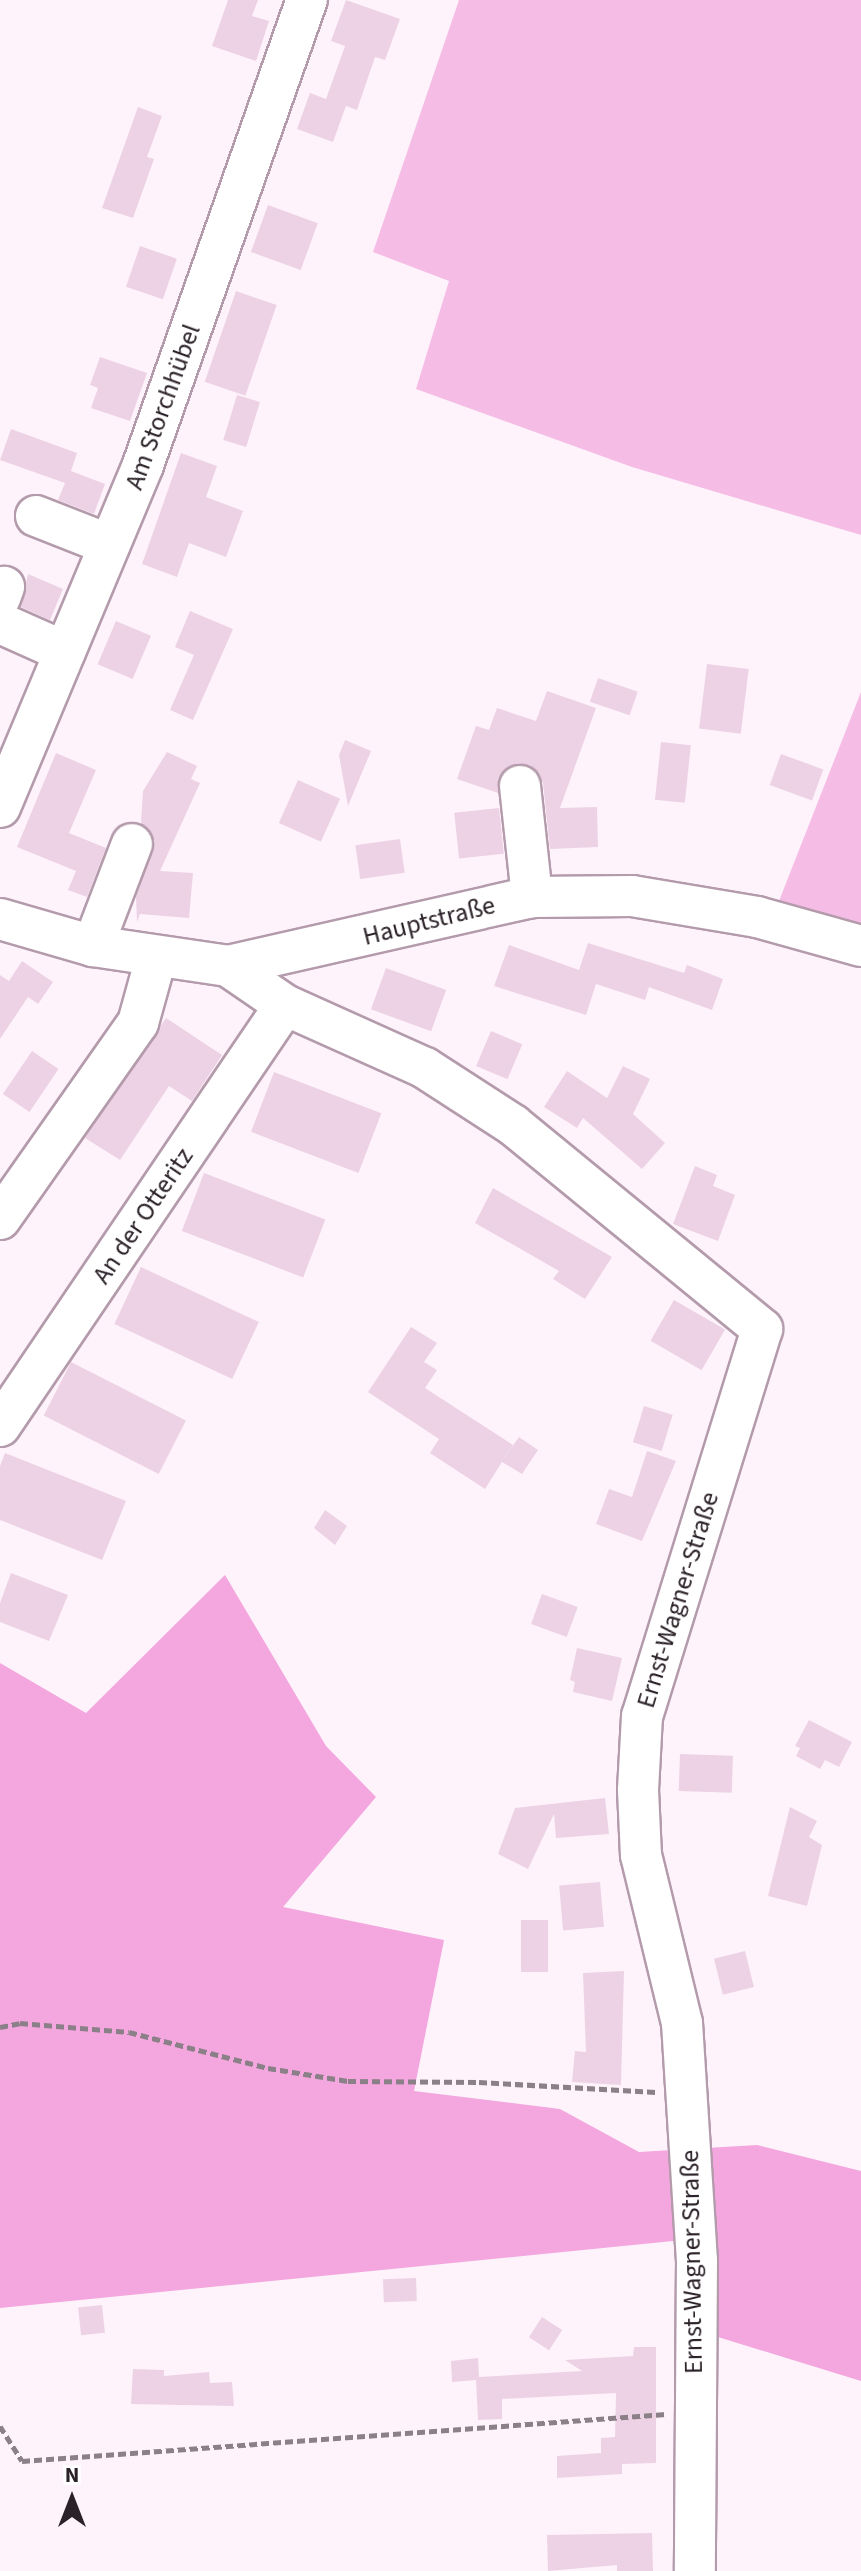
<!DOCTYPE html>
<html>
<head>
<meta charset="utf-8">
<style>
  body { margin:0 }
  #map { position:relative; width:861px; height:2571px; overflow:hidden; background:#fef3fb; font-family:"Source Sans 3",sans-serif }
  div>[style] { position:absolute }
  [style*='--x'] { left:calc(var(--x)*1px); top:calc(var(--y)*1px); width:calc(var(--w)*1px); rotate:calc(var(--a)*1deg) }
  .green>* { inset:0; background:#f5bde5 }
  .forest>* { inset:0; background:#f4a6df }
  .building>* { inset:0; background:#edd2e5; transform-origin:0 0 }
  .path>* { height:5px; margin-top:-2.5px; transform-origin:0; background:repeating-linear-gradient(90deg,#8b8088 0 8px,transparent 0 12px) }
  .roads { filter:drop-shadow(2px 0 #b49bac) drop-shadow(-2px 0 #b49bac) drop-shadow(0 2px #b49bac) drop-shadow(0 -2px #b49bac) }
  .minor>* { height:40px; margin:-20px; padding:0 20px; transform-origin:20px; border-radius:20px; background:#fff }
  span { translate:-50% -50%; white-space:nowrap; text-align:center; line-height:1.15; -webkit-text-stroke:6px #fff; paint-order:stroke }
  .street-label { font-size:26px; color:#2b2128 }
  .north { position:absolute; left:32px; top:2459px; width:80px; height:80px; -webkit-text-stroke:6px #fff; paint-order:stroke; rotate:0deg; font-size:22px; font-weight:700; line-height:32px; text-align:center; color:#2b2128 }
  .north::after { content:''; display:block; margin:auto; width:28px; height:36px; background:#2b2128; clip-path:polygon(50% 0,100% 100%,50% 72%,0 100%) }
</style>
</head>
<body>
<div id="map">
  <div class="green">
    <i style="clip-path:polygon(459px 0,861px 0,861px 535px,632px 467px,416px 389px,449px 281px,373px 252px)"></i>
    <i style="clip-path:polygon(861px 692px,861px 926px,779px 901px)"></i>
  </div>
  <div class="forest">
    <i style="clip-path:polygon(225px 1575px,326px 1746px,376px 1797px,283px 1907px,444px 1940px,414px 2091px,560px 2109px,639px 2152px,757px 2145px,861px 2171px,861px 2381px,718px 2337px,713px 2237px,0 2308px,0 1663px,86px 1713px)"></i>
  </div>
  <div class="building">
    <i style="clip-path:polygon(228px 0,258px 0,252px 16px,269px 21px,256px 61px,212px 46px)"></i>
    <i style="clip-path:polygon(346px 0,400px 19px,385px 60px,375px 57px,357px 110px,346px 106px,333px 142px,297px 129px,310px 93px,326px 99px,345px 46px,331px 41px)"></i>
    <i style="clip-path:polygon(138px 107px,162px 116px,147px 157px,154px 159px,133px 218px,102px 208px)"></i>
    <i style="left:268px;top:205px;width:53px;height:50px;rotate:20deg"></i>
    <i style="left:140px;top:246px;width:39px;height:43px;rotate:19deg"></i>
    <i style="left:236px;top:291px;width:43px;height:96px;rotate:19deg"></i>
    <i style="clip-path:polygon(100px 357px,147px 373px,130px 421px,91px 408px,98px 388px,90px 385px)"></i>
    <i style="left:237px;top:395px;width:24px;height:47px;rotate:17deg"></i>
    <i style="clip-path:polygon(11px 429px,77px 453px,71px 471px,105px 484px,94px 514px,58px 500px,65px 483px,0 460px)"></i>
    <i style="clip-path:polygon(181px 453px,217px 466px,206px 497px,243px 511px,226px 557px,189px 543px,177px 577px,142px 564px)"></i>
    <i style="clip-path:polygon(28px 574px,63px 589px,50px 620px,21px 607px)"></i>
    <i style="clip-path:polygon(190px 611px,233px 629px,193px 720px,170px 710px,194px 655px,175px 647px)"></i>
    <i style="left:116px;top:621px;width:38px;height:47px;rotate:23deg"></i>
    <i style="left:707px;top:664px;width:42px;height:65px;rotate:7deg"></i>
    <i style="left:598px;top:678px;width:42px;height:25px;rotate:19deg"></i>
    <i style="clip-path:polygon(547px 691px,596px 708px,560px 808px,597px 807px,598px 847px,550px 849px,543px 783px,530px 765px,506px 768px,498px 793px,457px 779px,476px 726px,489px 730px,497px 708px,536px 721px)"></i>
    <i style="clip-path:polygon(345px 740px,371px 751px,348px 806px,339px 755px)"></i>
    <i style="left:661px;top:742px;width:30px;height:58px;rotate:6deg"></i>
    <i style="clip-path:polygon(167px 752px,197px 766px,191px 779px,200px 783px,160px 871px,193px 873px,189px 918px,140px 914px,137px 922px,136px 897px,155px 841px,141px 823px,143px 791px)"></i>
    <i style="clip-path:polygon(56px 753px,96px 770px,69px 833px,106px 848px,87px 897px,68px 890px,76px 871px,17px 847px)"></i>
    <i style="left:781px;top:754px;width:45px;height:33px;rotate:20deg"></i>
    <i style="left:298px;top:780px;width:46px;height:47px;rotate:24deg"></i>
    <i style="left:499px;top:808px;width:46px;height:45px;rotate:84deg"></i>
    <i style="left:400px;top:839px;width:34px;height:45px;rotate:82deg"></i>
    <i style="clip-path:polygon(588px 943px,684px 973px,687px 965px,723px 979px,712px 1010px,649px 987px,645px 1000px,596px 984px,586px 1015px,494px 986px,509px 945px,579px 970px)"></i>
    <i style="clip-path:polygon(22px 961px,53px 982px,38px 1004px,28px 997px,0 1039px,0 975px,9px 981px)"></i>
    <i style="left:386px;top:968px;width:64px;height:44px;rotate:20deg"></i>
    <i style="clip-path:polygon(166px 1018px,222px 1055px,192px 1101px,169px 1086px,120px 1160px,85px 1138px)"></i>
    <i style="left:491px;top:1031px;width:34px;height:38px;rotate:23deg"></i>
    <i style="left:32px;top:1051px;width:32px;height:52px;rotate:34deg"></i>
    <i style="clip-path:polygon(623px 1066px,650px 1079px,633px 1114px,665px 1143px,642px 1169px,583px 1118px,577px 1128px,544px 1107px,567px 1071px,607px 1098px)"></i>
    <i style="left:274px;top:1072px;width:115px;height:64px;rotate:21deg"></i>
    <i style="clip-path:polygon(695px 1166px,717px 1175px,713px 1186px,735px 1195px,718px 1241px,673px 1224px)"></i>
    <i style="left:204px;top:1173px;width:130px;height:62px;rotate:21deg"></i>
    <i style="clip-path:polygon(493px 1188px,612px 1257px,585px 1299px,553px 1279px,559px 1271px,475px 1223px)"></i>
    <i style="left:141px;top:1267px;width:130px;height:63px;rotate:25deg"></i>
    <i style="left:674px;top:1300px;width:59px;height:47px;rotate:30deg"></i>
    <i style="clip-path:polygon(411px 1327px,437px 1343px,424px 1362px,437px 1370px,425px 1388px,513px 1445px,503px 1460px,519px 1437px,538px 1450px,522px 1474px,502px 1462px,485px 1489px,430px 1453px,439px 1439px,368px 1392px)"></i>
    <i style="left:71px;top:1362px;width:129px;height:60px;rotate:27deg"></i>
    <i style="left:644px;top:1406px;width:30px;height:38px;rotate:17deg"></i>
    <i style="clip-path:polygon(647px 1451px,676px 1461px,642px 1541px,596px 1524px,609px 1489px,632px 1497px)"></i>
    <i style="clip-path:polygon(5px 1453px,126px 1501px,102px 1560px,0 1520px,0 1466px)"></i>
    <i style="clip-path:polygon(325px 1510px,347px 1526px,335px 1545px,314px 1528px)"></i>
    <i style="clip-path:polygon(11px 1573px,68px 1595px,49px 1641px,0 1622px,0 1603px)"></i>
    <i style="left:542px;top:1594px;width:38px;height:32px;rotate:20deg"></i>
    <i style="clip-path:polygon(577px 1648px,622px 1658px,612px 1701px,573px 1692px,575px 1682px,570px 1680px)"></i>
    <i style="clip-path:polygon(809px 1720px,852px 1742px,839px 1767px,825px 1760px,820px 1769px,796px 1756px,800px 1748px,795px 1746px)"></i>
    <i style="left:680px;top:1754px;width:53px;height:37px;rotate:2deg"></i>
    <i style="clip-path:polygon(605px 1798px,609px 1834px,556px 1838px,554px 1814px,528px 1869px,498px 1854px,515px 1808px)"></i>
    <i style="clip-path:polygon(790px 1807px,817px 1821px,809px 1837px,822px 1845px,807px 1906px,768px 1896px)"></i>
    <i style="left:600px;top:1882px;width:45px;height:41px;rotate:85deg"></i>
    <i style="left:521px;top:1920px;width:27px;height:52px"></i>
    <i style="left:745px;top:1951px;width:37px;height:32px;rotate:76deg"></i>
    <i style="clip-path:polygon(624px 1971px,621px 2085px,572px 2082px,575px 2051px,586px 2052px,583px 1973px)"></i>
    <i style="left:416px;top:2278px;width:23px;height:33px;rotate:88deg"></i>
    <i style="left:102px;top:2305px;width:28px;height:24px;rotate:84deg"></i>
    <i style="left:542px;top:2317px;width:24px;height:24px;rotate:33deg"></i>
    <i style="clip-path:polygon(634px 2347px,656px 2347px,656px 2463px,622px 2464px,622px 2474px,557px 2478px,557px 2456px,601px 2453px,601px 2438px,615px 2437px,616px 2393px,502px 2399px,502px 2419px,478px 2420px,476px 2380px,452px 2382px,451px 2361px,478px 2358px,479px 2377px,582px 2371px,565px 2360px,633px 2356px)"></i>
    <i style="clip-path:polygon(133px 2369px,164px 2370px,164px 2376px,209px 2372px,210px 2383px,232px 2382px,234px 2406px,131px 2404px)"></i>
    <i style="clip-path:polygon(652px 2533px,653px 2571px,617px 2571px,617px 2565px,548px 2571px,547px 2535px)"></i>
  </div>
  <div class="path">
    <i style="--x:0;--y:2027;--w:20;--a:-11"></i>
    <i style="--x:20;--y:2023;--w:109;--a:4.7"></i>
    <i style="--x:129;--y:2032;--w:144;--a:14.5"></i>
    <i style="--x:268;--y:2068;--w:81;--a:9.2"></i>
    <i style="--x:348;--y:2081;--w:131;--a:0.4"></i>
    <i style="--x:479;--y:2082;--w:177;--a:3.2"></i>
    <i style="--x:0;--y:2426;--w:41;--a:57.8"></i>
    <i style="--x:22;--y:2461;--w:646;--a:-4.17"></i>
  </div>
  <div class="roads">
    <div class="minor">
      <i style="--x:36;--y:516;--w:79;--a:21.4"></i>
      <i style="--x:0;--y:598;--w:12;--a:-70"></i>
      <i style="--x:0;--y:623;--w:71;--a:24"></i>
      <i style="--x:520;--y:786;--w:112;--a:83.8"></i>
      <i style="--x:0;--y:807;--w:371;--a:-67.3"></i>
      <i style="--x:143;--y:465;--w:493;--a:-70.6"></i>
      <i style="--x:0;--y:919;--w:97;--a:16.2"></i>
      <i style="--x:93;--y:946;--w:136;--a:8.4"></i>
      <i style="--x:228;--y:966;--w:312;--a:-12.8"></i>
      <i style="--x:532;--y:897;--w:100;--a:-0.6"></i>
      <i style="--x:632;--y:896;--w:127;--a:9.5"></i>
      <i style="--x:757;--y:917;--w:108;--a:15.6"></i>
      <i style="--x:93;--y:946;--w:109;--a:-69.1"></i>
      <i style="--x:228;--y:966;--w:69;--a:34.4"></i>
      <i style="--x:285;--y:1005;--w:154;--a:24.2"></i>
      <i style="--x:425;--y:1068;--w:105;--a:32.9"></i>
      <i style="--x:513;--y:1125;--w:322;--a:39.3"></i>
      <i style="--x:762;--y:1329;--w:405;--a:107.2"></i>
      <i style="--x:642;--y:1716;--w:74;--a:93.1"></i>
      <i style="--x:638;--y:1790;--w:65;--a:87.4"></i>
      <i style="--x:641;--y:1855;--w:173;--a:76.3"></i>
      <i style="--x:682;--y:2023;--w:237;--a:86.4"></i>
      <i style="--x:697;--y:2260;--w:311;--a:90.4"></i>
      <i style="--x:0;--y:1219;--w:240;--a:-54.9"></i>
      <i style="--x:138;--y:1023;--w:67;--a:-74.5"></i>
      <i style="--x:0;--y:1426;--w:508;--a:-55.9"></i>
    </div>
  </div>
  <div class="street-label">
    <span style="left:163px;top:407px;rotate:-70deg">Am Storchhübel</span>
    <span style="left:429px;top:921px;rotate:-14deg">Hauptstraße</span>
    <span style="left:143px;top:1216px;rotate:-56deg">An der Otteritz</span>
    <span style="left:678px;top:1600px;rotate:-73deg">Ernst-Wagner-Straße</span>
    <span style="left:692px;top:2262px;rotate:-91deg">Ernst-Wagner-Straße</span>
  </div>
  <div class="north">N</div>
</div>
</body>
</html>
